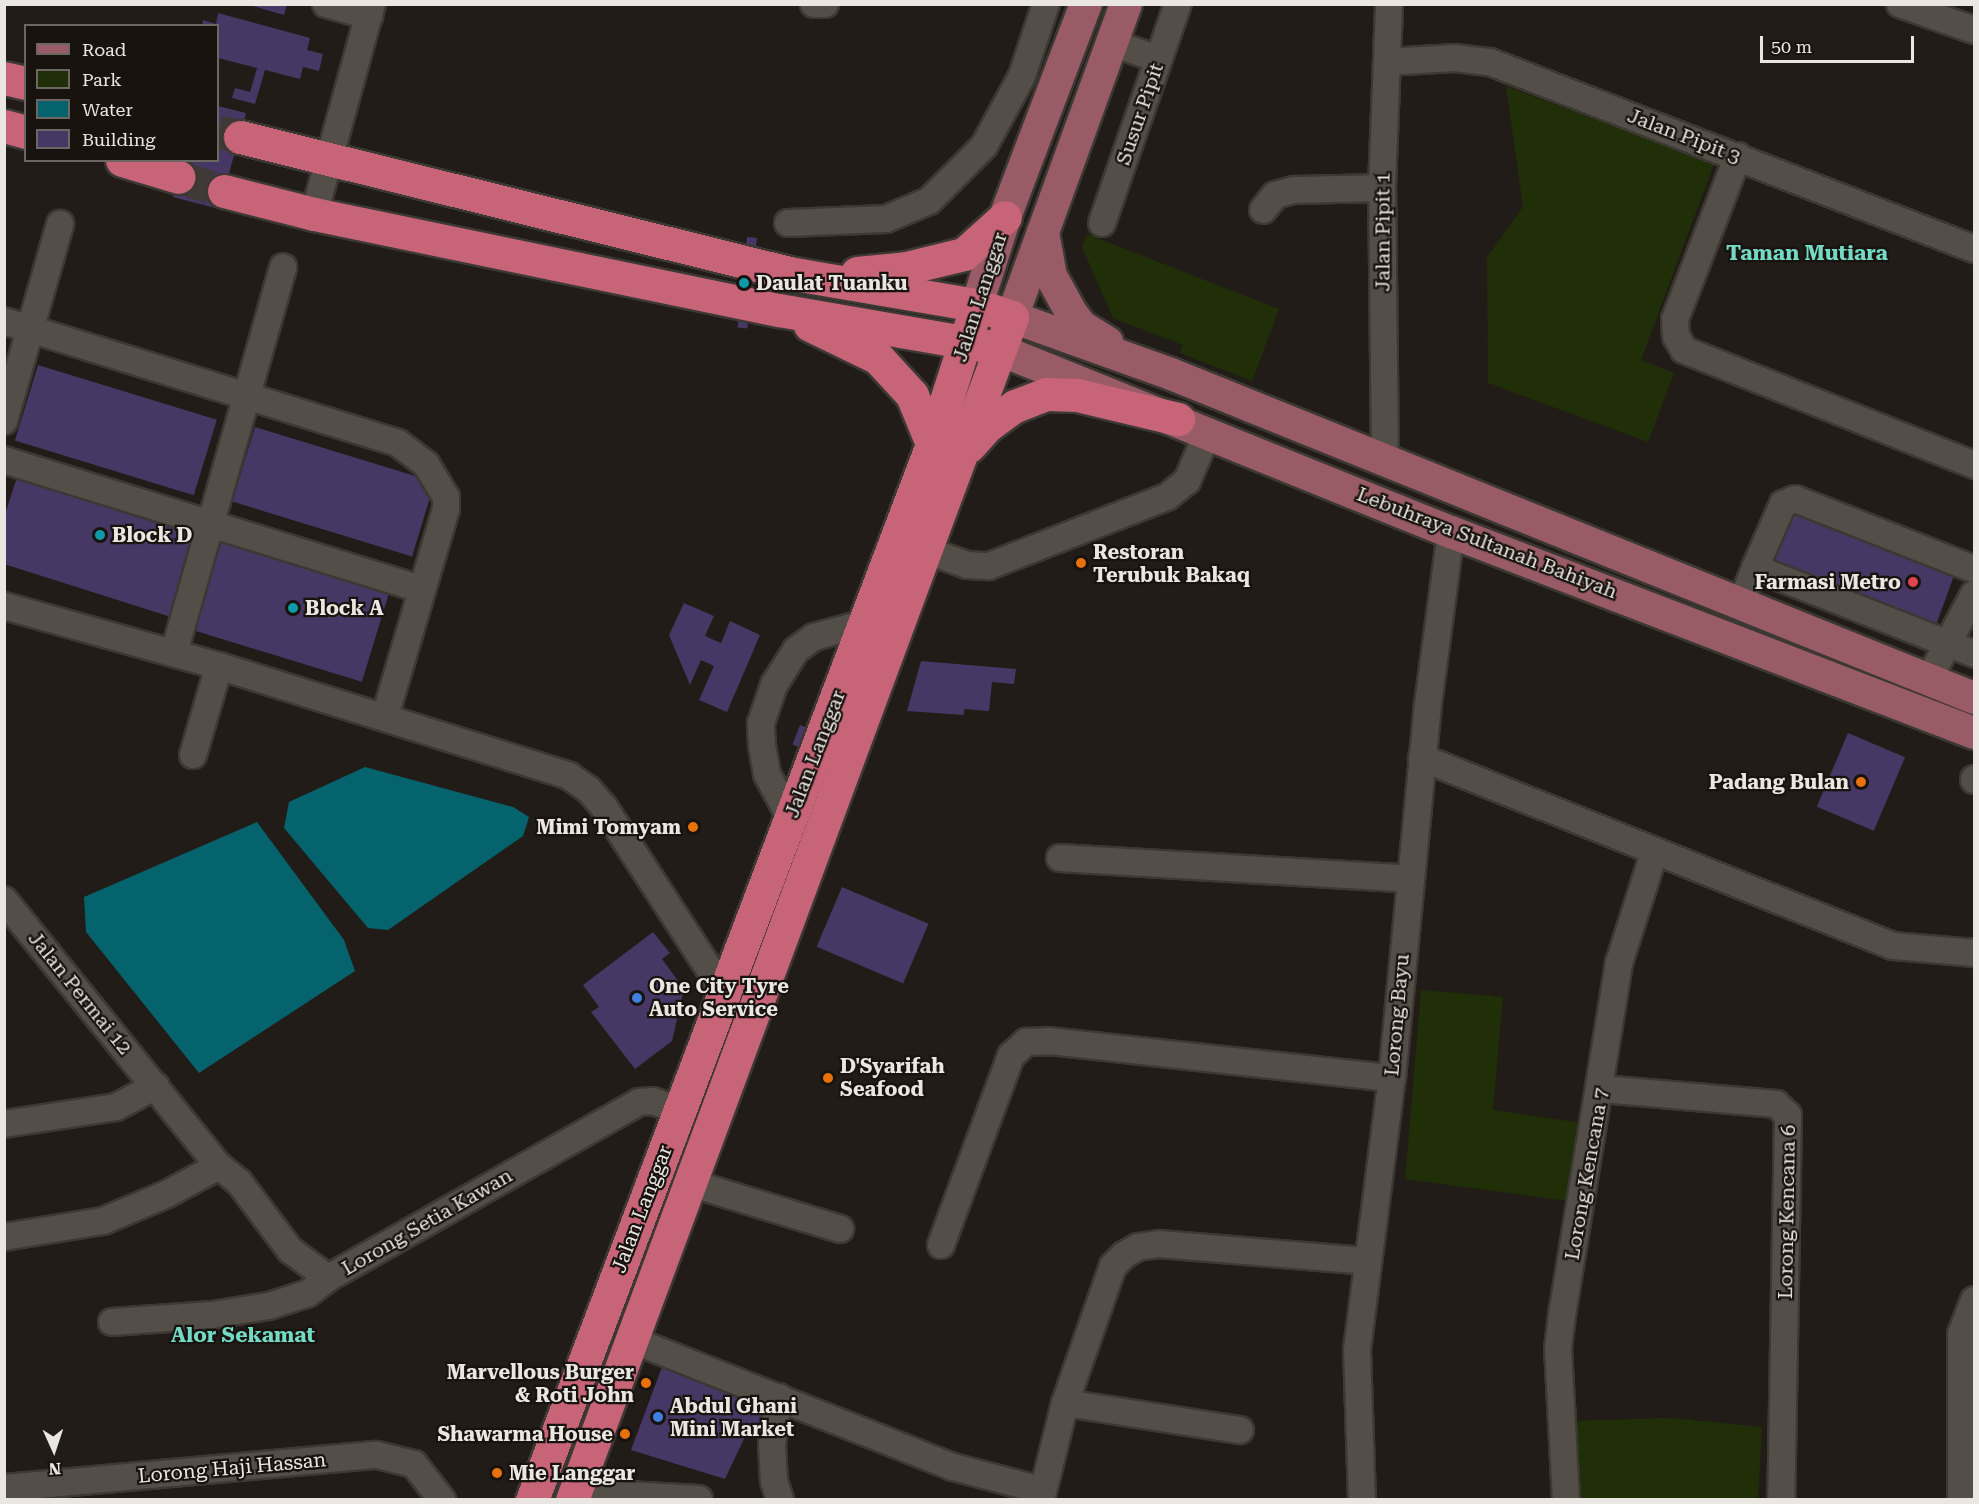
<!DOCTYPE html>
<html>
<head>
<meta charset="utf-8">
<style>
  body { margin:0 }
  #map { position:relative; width:1979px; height:1504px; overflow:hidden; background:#211c17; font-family:"Roboto Serif",serif }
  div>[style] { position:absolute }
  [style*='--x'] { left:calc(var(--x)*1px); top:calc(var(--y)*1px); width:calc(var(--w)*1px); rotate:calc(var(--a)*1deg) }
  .green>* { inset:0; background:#202f07 }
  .water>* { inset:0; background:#05636e }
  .building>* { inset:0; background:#473765; transform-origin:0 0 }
  .highway-tunnel>* { height:33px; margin-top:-16.5px; transform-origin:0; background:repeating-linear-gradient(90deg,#3f3a35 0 33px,transparent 0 49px) }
  .roads { filter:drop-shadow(2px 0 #3c3834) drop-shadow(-2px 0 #3c3834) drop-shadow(0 2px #3c3834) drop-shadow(0 -2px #3c3834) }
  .minor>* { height:26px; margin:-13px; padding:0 13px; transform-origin:13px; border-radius:13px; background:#544e48 }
  .major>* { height:32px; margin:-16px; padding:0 16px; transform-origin:16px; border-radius:16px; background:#995b65 }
  .highway>* { height:33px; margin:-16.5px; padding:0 16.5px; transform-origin:16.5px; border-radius:16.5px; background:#c76478 }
  .dots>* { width:16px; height:16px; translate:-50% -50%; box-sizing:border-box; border:3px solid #18130e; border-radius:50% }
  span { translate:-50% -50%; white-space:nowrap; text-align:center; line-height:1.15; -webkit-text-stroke:4.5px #18130e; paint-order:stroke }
  .street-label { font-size:20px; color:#eae6e2 }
  .poi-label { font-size:20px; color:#eae6e2; font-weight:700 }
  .left { translate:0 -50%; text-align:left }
  .right { translate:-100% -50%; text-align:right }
  .neighbourhood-label { font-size:21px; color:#74dac6; font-weight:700 }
  .frame { position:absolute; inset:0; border:6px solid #eae6e2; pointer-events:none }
  .legend { position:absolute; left:24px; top:24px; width:195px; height:138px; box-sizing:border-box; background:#18130e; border:2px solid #6c6763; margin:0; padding:8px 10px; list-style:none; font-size:18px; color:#eae6e2 }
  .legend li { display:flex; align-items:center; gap:12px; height:30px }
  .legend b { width:30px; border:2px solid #6c6763 }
  .north { position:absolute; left:24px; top:1420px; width:60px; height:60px; -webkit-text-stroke:4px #18130e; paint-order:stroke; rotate:177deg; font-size:16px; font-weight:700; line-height:24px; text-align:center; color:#eae6e2 }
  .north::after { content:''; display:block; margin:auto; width:21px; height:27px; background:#eae6e2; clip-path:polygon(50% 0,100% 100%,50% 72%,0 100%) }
  .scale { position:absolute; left:1760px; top:36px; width:154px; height:27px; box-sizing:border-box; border:3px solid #eae6e2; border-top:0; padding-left:8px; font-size:18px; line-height:21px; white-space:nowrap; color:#eae6e2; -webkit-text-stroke:4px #18130e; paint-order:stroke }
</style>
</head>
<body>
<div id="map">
  <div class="green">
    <i style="clip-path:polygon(1506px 86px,1714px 164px,1641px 360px,1674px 373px,1648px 442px,1488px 383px,1487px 257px,1523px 207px)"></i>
    <i style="clip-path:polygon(1087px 234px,1279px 309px,1252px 381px,1180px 353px,1183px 345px,1113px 318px,1082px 247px)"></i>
    <i style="clip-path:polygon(1421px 990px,1503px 997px,1493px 1110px,1588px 1124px,1576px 1202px,1405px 1179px)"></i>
    <i style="clip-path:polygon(1672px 1418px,1762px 1427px,1758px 1499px,1575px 1499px,1568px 1421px)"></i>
  </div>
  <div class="water">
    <i style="clip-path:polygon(365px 767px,513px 807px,529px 817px,523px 836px,388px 930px,368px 928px,284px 828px,289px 802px)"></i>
    <i style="clip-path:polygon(257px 822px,344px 940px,355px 971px,199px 1073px,86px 932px,84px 897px)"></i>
  </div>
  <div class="building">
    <i style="clip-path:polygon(246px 4px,287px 4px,284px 15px)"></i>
    <i style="clip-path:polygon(218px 13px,310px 38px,307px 50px,323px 54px,319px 71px,303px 67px,300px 79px,265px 70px,255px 104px,232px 98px,235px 88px,250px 92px,257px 68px,218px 58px,218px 26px,202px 26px,203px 20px,216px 24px)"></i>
    <i style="clip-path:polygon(218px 106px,246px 113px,219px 209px,173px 197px,183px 160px,218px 160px)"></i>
    <i style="left:747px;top:237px;width:10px;height:91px;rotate:6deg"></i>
    <i style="left:38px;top:365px;width:187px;height:79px;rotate:17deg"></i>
    <i style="left:255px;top:427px;width:188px;height:78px;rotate:17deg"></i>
    <i style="clip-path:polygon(19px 471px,198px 525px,171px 617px,4px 564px,4px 517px)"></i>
    <i style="left:1792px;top:506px;width:176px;height:67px;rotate:20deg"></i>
    <i style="left:224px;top:534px;width:175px;height:101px;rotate:17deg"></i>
    <i style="clip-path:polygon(684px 603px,714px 616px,705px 636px,721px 643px,730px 621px,760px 635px,727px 712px,699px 700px,714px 666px,701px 660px,690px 685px,669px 635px)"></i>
    <i style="clip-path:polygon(921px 661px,1016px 669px,1014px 684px,992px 682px,989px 711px,964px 709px,964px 715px,907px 711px)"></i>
    <i style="left:800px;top:725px;width:9px;height:21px;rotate:21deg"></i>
    <i style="left:1848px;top:733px;width:62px;height:80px;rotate:23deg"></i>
    <i style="left:842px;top:887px;width:94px;height:65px;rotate:23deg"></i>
    <i style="clip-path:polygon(653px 932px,670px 953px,662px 959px,684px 989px,672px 1041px,635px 1069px,591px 1012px,599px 1007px,583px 985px)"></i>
    <i style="clip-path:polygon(665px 1359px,772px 1405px,763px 1428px,751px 1424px,725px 1479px,631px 1450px)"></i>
  </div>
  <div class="highway-tunnel">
    <i style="--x:218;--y:131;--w:23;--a:15"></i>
    <i style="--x:179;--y:177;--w:47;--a:17.3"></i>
  </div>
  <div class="roads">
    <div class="minor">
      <i style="--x:326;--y:4;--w:45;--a:15.6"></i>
      <i style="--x:814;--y:4;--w:11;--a:0"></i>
      <i style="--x:1900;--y:4;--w:78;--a:19.4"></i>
      <i style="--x:1112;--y:43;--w:49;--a:19.2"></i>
      <i style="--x:1387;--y:62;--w:68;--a:-3.4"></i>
      <i style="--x:1455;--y:58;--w:35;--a:7"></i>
      <i style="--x:1490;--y:62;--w:519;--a:21.12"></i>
      <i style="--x:1738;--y:156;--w:175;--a:111.1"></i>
      <i style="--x:1675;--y:319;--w:17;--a:87"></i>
      <i style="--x:1676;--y:336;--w:16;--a:60"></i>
      <i style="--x:1684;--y:350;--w:312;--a:21.6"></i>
      <i style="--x:1263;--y:210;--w:19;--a:-51"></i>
      <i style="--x:1275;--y:195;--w:20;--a:-15"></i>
      <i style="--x:1294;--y:190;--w:88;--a:-1.3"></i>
      <i style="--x:314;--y:214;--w:218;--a:-74.6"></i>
      <i style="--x:788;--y:223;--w:98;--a:-2.3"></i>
      <i style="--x:886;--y:219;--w:47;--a:-22.7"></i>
      <i style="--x:929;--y:201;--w:78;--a:-45"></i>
      <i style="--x:984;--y:146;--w:80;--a:-61.5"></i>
      <i style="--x:1022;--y:76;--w:76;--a:-71.6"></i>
      <i style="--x:1102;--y:223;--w:232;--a:-70.9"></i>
      <i style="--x:4;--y:321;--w:412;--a:17.2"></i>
      <i style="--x:398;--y:443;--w:35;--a:37"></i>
      <i style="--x:426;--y:464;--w:39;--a:59"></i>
      <i style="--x:446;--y:497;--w:12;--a:90"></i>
      <i style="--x:446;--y:509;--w:216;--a:106.4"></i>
      <i style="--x:4;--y:421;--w:205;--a:-74.1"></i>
      <i style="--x:4;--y:460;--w:437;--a:17.2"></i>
      <i style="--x:1385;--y:460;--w:272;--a:-90.6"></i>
      <i style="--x:1382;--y:188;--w:184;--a:-87.8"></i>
      <i style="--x:928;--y:551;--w:41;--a:19.7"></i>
      <i style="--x:967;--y:565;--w:22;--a:3"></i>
      <i style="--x:989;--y:566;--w:191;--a:-21.2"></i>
      <i style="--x:1167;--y:497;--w:26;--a:-39"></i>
      <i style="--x:1187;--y:481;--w:53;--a:-66.8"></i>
      <i style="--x:1755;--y:568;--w:70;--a:-66.4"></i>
      <i style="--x:1783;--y:504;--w:13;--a:-23"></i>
      <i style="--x:1795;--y:499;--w:192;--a:21.4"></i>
      <i style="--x:1741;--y:603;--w:38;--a:-68"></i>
      <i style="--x:1755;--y:568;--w:235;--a:21.4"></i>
      <i style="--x:4;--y:606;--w:223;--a:15.6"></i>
      <i style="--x:219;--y:666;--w:367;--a:17.4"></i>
      <i style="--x:569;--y:776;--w:24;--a:35"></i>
      <i style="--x:589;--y:790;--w:23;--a:49"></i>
      <i style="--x:604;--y:807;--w:218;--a:57"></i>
      <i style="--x:174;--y:653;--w:401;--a:-74.2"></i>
      <i style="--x:1929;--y:679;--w:96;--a:-62.1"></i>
      <i style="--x:193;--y:755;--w:93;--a:-73.7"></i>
      <i style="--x:1422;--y:758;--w:507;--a:21.76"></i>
      <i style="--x:1893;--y:946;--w:81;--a:4.9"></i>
      <i style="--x:1974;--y:780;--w:1;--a:-90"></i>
      <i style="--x:791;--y:819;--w:51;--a:-118.1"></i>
      <i style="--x:767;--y:774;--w:29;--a:-100"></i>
      <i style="--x:762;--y:745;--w:22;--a:-93"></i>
      <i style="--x:761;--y:723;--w:40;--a:-71.1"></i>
      <i style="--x:774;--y:685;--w:41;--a:-57.8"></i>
      <i style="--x:796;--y:650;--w:22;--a:-36"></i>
      <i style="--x:814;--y:637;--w:53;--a:-15.4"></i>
      <i style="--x:1060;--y:858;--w:351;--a:3.4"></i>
      <i style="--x:4;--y:900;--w:342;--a:51.1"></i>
      <i style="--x:219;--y:1166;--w:26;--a:39"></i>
      <i style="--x:239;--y:1182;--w:85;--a:53.1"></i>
      <i style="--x:290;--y:1250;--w:47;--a:36.4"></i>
      <i style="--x:328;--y:1278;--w:357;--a:-29.5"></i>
      <i style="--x:639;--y:1102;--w:14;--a:-4"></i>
      <i style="--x:653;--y:1101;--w:29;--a:20"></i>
      <i style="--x:1602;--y:1089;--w:175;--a:4.9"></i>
      <i style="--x:1776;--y:1104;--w:16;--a:43"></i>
      <i style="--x:1788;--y:1115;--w:385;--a:91"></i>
      <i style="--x:4;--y:1124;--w:113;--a:-8.6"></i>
      <i style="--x:116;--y:1107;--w:45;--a:-27.7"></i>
      <i style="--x:690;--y:1183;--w:157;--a:17"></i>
      <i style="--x:4;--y:1237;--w:100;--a:-9.2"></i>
      <i style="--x:103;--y:1221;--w:69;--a:-22.9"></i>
      <i style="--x:167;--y:1194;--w:59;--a:-28.3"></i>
      <i style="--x:941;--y:1245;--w:202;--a:-69.7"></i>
      <i style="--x:1011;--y:1056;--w:21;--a:-43"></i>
      <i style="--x:1026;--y:1042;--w:23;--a:-2"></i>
      <i style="--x:1049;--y:1041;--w:345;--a:6.2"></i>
      <i style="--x:112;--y:1322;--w:100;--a:-4"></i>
      <i style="--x:212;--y:1315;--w:58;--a:-9"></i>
      <i style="--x:269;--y:1306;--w:40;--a:-18"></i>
      <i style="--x:307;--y:1294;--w:26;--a:-37"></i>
      <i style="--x:632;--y:1340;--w:345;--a:21.6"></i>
      <i style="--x:953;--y:1467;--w:91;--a:14.6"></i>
      <i style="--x:779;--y:1397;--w:48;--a:98.5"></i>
      <i style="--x:772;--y:1444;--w:37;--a:87"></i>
      <i style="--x:774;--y:1481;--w:20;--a:72"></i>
      <i style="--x:1065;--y:1403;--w:177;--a:8.8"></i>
      <i style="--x:4;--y:1488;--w:374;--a:-5.1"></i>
      <i style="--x:377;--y:1455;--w:38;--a:14"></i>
      <i style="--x:414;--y:1464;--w:46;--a:52.1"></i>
      <i style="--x:574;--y:1492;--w:125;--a:3.2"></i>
      <i style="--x:1041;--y:1500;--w:100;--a:-76.1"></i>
      <i style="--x:1065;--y:1403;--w:145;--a:-70.7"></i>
      <i style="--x:1113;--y:1266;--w:16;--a:-45"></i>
      <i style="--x:1124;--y:1255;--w:16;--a:-30"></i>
      <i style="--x:1138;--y:1247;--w:22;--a:-8"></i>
      <i style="--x:1160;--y:1244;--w:208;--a:4.7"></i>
      <i style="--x:1362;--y:1500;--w:150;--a:-91.9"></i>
      <i style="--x:1357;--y:1350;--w:274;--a:-82.7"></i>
      <i style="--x:1392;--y:1078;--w:368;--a:-84.5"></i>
      <i style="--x:1427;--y:712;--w:182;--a:-82.4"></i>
      <i style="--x:1566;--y:1500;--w:152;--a:-93"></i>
      <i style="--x:1558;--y:1348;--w:39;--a:-83"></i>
      <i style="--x:1563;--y:1309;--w:351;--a:-80.8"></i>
      <i style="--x:1619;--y:963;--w:115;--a:-72.3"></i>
      <i style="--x:1961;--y:1500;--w:166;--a:-90"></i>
      <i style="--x:1961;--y:1334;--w:36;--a:-69"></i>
    </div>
    <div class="major">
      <i style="--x:1126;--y:4;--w:333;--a:110"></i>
      <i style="--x:1012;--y:317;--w:169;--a:19.7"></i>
      <i style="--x:1171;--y:374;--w:866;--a:21.97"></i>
      <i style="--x:1043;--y:232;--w:45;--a:79.7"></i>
      <i style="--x:1051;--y:276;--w:43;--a:61.1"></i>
      <i style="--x:1072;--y:314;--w:15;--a:53"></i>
      <i style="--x:1081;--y:326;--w:31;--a:32"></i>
      <i style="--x:977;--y:305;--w:92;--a:-72.3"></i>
      <i style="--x:1005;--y:217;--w:228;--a:-69.2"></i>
      <i style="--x:1000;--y:350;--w:486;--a:22"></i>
      <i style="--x:1451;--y:532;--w:560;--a:21.02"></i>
    </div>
    <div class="highway">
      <i style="--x:4;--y:78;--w:23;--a:13"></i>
      <i style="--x:4;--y:126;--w:23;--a:15"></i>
      <i style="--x:240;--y:137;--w:566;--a:13.91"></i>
      <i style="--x:789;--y:273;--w:191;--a:9.7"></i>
      <i style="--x:977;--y:305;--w:37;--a:19"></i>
      <i style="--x:1012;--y:317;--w:1262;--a:110.4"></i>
      <i style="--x:122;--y:160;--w:59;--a:16.6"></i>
      <i style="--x:224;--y:191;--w:93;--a:14.3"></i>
      <i style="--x:314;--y:214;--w:475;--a:11.7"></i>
      <i style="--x:779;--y:310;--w:211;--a:9.8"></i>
      <i style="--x:857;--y:273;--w:49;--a:-5.8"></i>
      <i style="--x:906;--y:268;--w:60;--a:-13.6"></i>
      <i style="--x:964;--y:254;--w:55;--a:-42.1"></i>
      <i style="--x:810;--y:325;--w:76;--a:25.9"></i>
      <i style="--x:878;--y:358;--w:50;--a:47.4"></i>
      <i style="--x:912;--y:395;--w:53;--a:67.8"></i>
      <i style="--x:969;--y:446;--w:27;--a:-48"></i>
      <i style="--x:987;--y:426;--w:34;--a:-36"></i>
      <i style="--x:1015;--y:406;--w:33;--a:-21"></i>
      <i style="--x:1046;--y:394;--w:31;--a:2"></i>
      <i style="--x:1077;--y:395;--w:104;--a:13.4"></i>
      <i style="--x:532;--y:1500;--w:1129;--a:-69.25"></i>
      <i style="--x:932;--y:444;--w:146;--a:-72.1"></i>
    </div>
  </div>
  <div class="dots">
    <i style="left:744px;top:283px;background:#0f9aa8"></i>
    <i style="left:100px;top:535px;background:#0f9aa8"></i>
    <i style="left:1081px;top:563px;background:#e8710a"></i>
    <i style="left:1913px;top:582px;background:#e0444e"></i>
    <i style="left:293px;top:608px;background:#0f9aa8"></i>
    <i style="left:1861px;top:782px;background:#e8710a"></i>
    <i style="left:693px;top:827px;background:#e8710a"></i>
    <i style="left:637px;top:998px;background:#3f7fe0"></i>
    <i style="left:828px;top:1078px;background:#e8710a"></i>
    <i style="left:646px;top:1383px;background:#e8710a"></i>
    <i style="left:658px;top:1417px;background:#3f7fe0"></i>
    <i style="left:625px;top:1434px;background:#e8710a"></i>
    <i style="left:497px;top:1473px;background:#e8710a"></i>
  </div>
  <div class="street-label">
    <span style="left:1140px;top:114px;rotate:-71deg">Susur Pipit</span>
    <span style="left:1684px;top:136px;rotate:21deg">Jalan Pipit 3</span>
    <span style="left:1383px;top:232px;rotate:-90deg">Jalan Pipit 1</span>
    <span style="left:980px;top:297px;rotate:-72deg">Jalan Langgar</span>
    <span style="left:1487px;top:543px;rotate:21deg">Lebuhraya Sultanah Bahiyah</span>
    <span style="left:815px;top:754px;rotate:-69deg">Jalan Langgar</span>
    <span style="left:80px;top:993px;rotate:51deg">Jalan Permai 12</span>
    <span style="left:1397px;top:1015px;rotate:-85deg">Lorong Bayu</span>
    <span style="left:1587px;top:1174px;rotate:-80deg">Lorong Kencana 7</span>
    <span style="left:642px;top:1209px;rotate:-69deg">Jalan Langgar</span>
    <span style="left:1787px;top:1212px;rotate:-89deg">Lorong Kencana 6</span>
    <span style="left:427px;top:1222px;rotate:-30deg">Lorong Setia Kawan</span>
    <span style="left:232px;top:1468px;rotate:-5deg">Lorong Haji Hassan</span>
  </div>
  <div class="poi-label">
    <span class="left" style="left:756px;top:283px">Daulat Tuanku</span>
    <span class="left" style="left:112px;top:535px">Block D</span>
    <span class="left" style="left:1093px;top:564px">Restoran<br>Terubuk Bakaq</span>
    <span class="right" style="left:1901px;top:582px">Farmasi Metro</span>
    <span class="left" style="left:305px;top:608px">Block A</span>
    <span class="right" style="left:1849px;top:782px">Padang Bulan</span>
    <span class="right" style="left:681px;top:827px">Mimi Tomyam</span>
    <span class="left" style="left:649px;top:998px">One City Tyre<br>Auto Service</span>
    <span class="left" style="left:840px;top:1078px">D'Syarifah<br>Seafood</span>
    <span class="right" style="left:634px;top:1384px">Marvellous Burger<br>&amp; Roti John</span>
    <span class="left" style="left:670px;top:1418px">Abdul Ghani<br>Mini Market</span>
    <span class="right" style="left:613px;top:1434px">Shawarma House</span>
    <span class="left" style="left:509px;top:1473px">Mie Langgar</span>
  </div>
  <div class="neighbourhood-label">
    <span style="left:1807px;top:253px">Taman Mutiara</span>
    <span style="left:243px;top:1335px">Alor Sekamat</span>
  </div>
  <div class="frame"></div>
  <ul class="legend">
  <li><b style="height:8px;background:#995b65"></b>Road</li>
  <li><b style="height:16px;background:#202f07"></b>Park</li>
  <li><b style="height:16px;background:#05636e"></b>Water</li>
  <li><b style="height:16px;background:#473765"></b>Building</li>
  </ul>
  <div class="north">N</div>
  <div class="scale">50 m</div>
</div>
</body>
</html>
